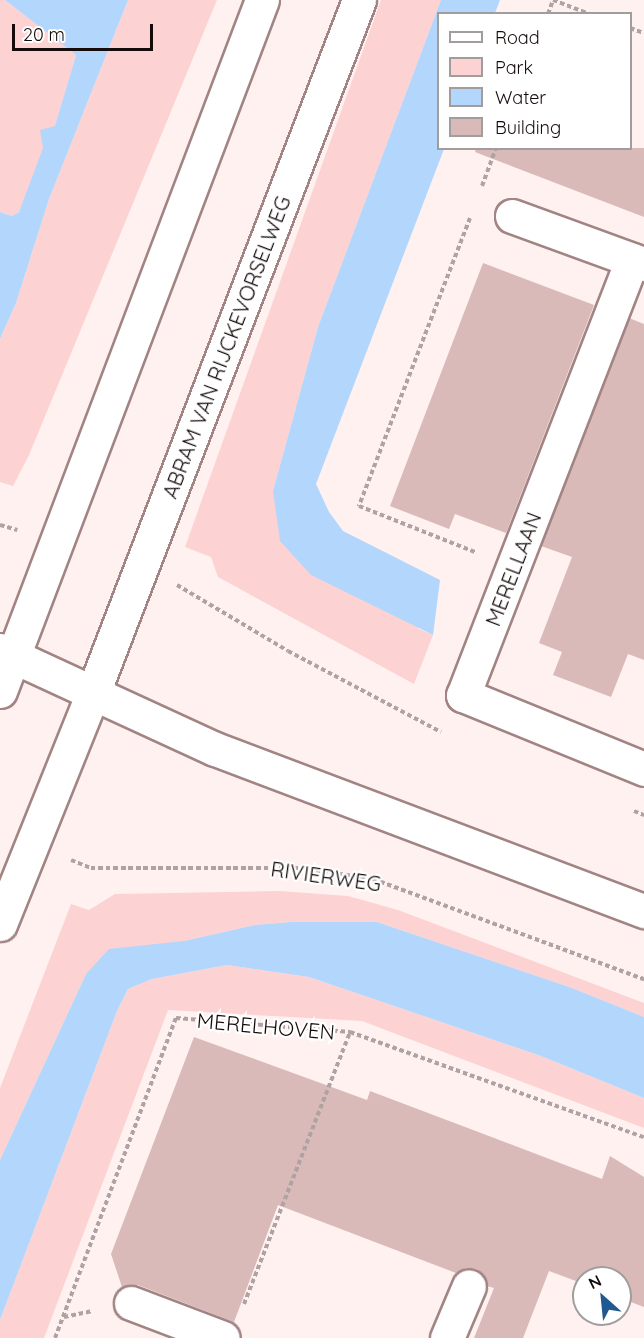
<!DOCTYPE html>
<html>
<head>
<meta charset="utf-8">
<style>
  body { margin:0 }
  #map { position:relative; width:644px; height:1338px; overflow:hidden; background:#fef1f0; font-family:Quicksand,sans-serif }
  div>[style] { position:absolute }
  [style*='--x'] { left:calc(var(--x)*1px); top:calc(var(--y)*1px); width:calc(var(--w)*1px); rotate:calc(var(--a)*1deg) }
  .green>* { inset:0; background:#fcd3d2 }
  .water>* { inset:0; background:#b3d6fc }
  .building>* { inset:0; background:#d9bab9 }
  .path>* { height:4px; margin-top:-2px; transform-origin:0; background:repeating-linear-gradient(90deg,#aea2a2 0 4.5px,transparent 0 7.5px) }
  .roads { filter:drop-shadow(2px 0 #a18483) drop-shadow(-2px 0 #a18483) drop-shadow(0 2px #a18483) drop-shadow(0 -2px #a18483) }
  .minor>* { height:33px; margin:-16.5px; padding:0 16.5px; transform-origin:16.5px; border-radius:16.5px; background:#fff }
  .major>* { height:33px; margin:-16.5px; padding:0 16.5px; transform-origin:16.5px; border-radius:16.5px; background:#fff }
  span { translate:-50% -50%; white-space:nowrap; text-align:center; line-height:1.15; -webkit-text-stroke:4.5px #fff; paint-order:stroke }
  .street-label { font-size:21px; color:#150b0b }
  .legend { position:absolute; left:437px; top:12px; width:195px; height:138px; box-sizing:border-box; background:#fff; border:2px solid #a19d9d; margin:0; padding:8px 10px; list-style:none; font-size:18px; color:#150b0b }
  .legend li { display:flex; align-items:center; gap:12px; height:30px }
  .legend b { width:30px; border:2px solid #a19d9d }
  .north { position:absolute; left:572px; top:1266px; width:60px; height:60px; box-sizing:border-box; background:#fff; border:2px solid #a19d9d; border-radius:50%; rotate:333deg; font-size:16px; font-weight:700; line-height:24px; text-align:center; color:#150b0b }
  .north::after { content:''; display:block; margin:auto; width:21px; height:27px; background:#1f5990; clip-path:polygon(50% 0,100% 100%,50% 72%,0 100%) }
  .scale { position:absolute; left:12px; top:24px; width:141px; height:27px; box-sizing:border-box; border:3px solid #150b0b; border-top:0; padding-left:8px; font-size:18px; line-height:21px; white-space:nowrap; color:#150b0b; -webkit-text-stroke:4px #fff; paint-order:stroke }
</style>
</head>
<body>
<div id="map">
  <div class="green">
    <i style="clip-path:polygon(0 0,5px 0,76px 55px,55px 127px,19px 212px,12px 216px,0 212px)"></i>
    <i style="clip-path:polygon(128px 0,217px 0,29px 455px,13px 486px,0 482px,0 339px,16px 303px,49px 199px)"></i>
    <i style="clip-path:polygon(381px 0,441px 0,318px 327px,273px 491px,419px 629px,433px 635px,414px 684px,218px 577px,211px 557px,185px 547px)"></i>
    <i style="clip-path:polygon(279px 891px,348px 896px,398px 910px,644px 1003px,644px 1017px,572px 988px,377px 922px,291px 922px,255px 925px,184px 941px,86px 974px,0 1160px,0 1088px,71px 904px,89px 910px,115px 894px)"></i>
    <i style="clip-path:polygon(227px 965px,309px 977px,541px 1056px,644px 1098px,644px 1128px,362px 1021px,168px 1010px,44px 1338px,0 1338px,0 1320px,117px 1011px,128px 989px,152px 979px)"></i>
  </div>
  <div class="water">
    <i style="clip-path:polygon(5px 0,128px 0,49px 199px,16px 303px,0 339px,0 212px,12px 216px,19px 212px,43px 148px,40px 130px,55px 126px,76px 55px)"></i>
    <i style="clip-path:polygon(441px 0,500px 0,495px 13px,438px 14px,438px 148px,444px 149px,316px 484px,329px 512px,343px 531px,440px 580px,433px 635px,311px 575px,280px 541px,273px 491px,318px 327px)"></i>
    <i style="clip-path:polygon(291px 922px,377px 922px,572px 988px,644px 1017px,644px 1098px,541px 1056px,309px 977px,227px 965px,152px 979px,128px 989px,117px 1011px,0 1320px,0 1160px,86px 974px,109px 949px,184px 941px,255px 925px)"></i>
  </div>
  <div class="building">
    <i style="clip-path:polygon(476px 148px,644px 148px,644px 217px,475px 152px)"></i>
    <i style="clip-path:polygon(483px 263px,594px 305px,506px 533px,455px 514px,449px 529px,390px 506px)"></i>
    <i style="clip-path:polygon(629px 318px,644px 324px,644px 660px,628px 654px,611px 697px,553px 675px,562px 652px,539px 643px,572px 557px,541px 546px)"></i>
    <i style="clip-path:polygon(194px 1037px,367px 1100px,370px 1091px,602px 1179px,610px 1156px,644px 1177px,644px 1307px,620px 1298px,620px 1278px,584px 1278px,584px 1284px,549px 1271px,523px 1338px,474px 1338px,494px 1288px,487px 1286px,484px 1275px,477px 1269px,466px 1268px,456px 1273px,278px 1205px,234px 1322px,138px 1285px,122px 1287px,111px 1254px)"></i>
  </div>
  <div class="path">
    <i style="--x:553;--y:0;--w:40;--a:21"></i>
    <i style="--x:548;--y:14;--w:15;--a:-70"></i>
    <i style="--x:630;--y:28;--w:15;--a:20"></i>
    <i style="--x:482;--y:186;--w:40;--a:-69.8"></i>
    <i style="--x:470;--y:218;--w:309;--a:111.1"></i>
    <i style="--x:359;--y:506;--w:125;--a:21.6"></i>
    <i style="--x:0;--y:525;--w:18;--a:16"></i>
    <i style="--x:177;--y:585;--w:129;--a:30.7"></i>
    <i style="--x:288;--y:651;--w:173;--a:27.9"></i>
    <i style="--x:634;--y:811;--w:11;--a:22"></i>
    <i style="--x:71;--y:860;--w:22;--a:22"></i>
    <i style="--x:91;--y:868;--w:210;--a:0"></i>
    <i style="--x:301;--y:868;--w:73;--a:8.7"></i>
    <i style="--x:373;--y:879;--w:289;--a:20.3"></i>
    <i style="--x:244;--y:1304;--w:292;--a:-68.7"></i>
    <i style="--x:64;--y:1317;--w:29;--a:-12"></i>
    <i style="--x:55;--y:1338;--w:342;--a:-69.3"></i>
    <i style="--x:176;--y:1018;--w:175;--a:4.6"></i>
    <i style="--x:350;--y:1032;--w:312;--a:19.7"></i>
  </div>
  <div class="roads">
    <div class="minor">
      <i style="--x:512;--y:216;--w:140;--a:20"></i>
      <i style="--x:632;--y:260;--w:467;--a:111.2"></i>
      <i style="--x:463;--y:695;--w:196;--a:22.2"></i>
      <i style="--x:93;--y:693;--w:134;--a:24.7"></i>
      <i style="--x:215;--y:749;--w:459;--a:20.7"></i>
      <i style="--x:131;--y:1303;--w:98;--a:20.8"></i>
      <i style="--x:447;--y:1338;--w:56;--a:-67.1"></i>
    </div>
    <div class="major">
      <i style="--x:0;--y:650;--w:102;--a:24.8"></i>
      <i style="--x:0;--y:691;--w:739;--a:-69.24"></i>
      <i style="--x:0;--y:924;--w:249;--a:-68.1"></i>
      <i style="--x:93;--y:693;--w:742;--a:-69"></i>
    </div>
  </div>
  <div class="street-label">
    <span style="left:226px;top:347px;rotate:-69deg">ABRAM VAN RIJCKEVORSELWEG</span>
    <span style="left:513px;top:569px;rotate:-69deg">MERELLAAN</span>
    <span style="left:326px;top:876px;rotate:8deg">RIVIERWEG</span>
    <span style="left:266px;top:1026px;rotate:5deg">MERELHOVEN</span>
  </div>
  <ul class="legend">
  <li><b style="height:8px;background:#fff"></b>Road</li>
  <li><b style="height:16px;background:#fcd3d2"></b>Park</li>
  <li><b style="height:16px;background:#b3d6fc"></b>Water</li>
  <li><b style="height:16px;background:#d9bab9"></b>Building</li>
  </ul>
  <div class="north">N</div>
  <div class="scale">20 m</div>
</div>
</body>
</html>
